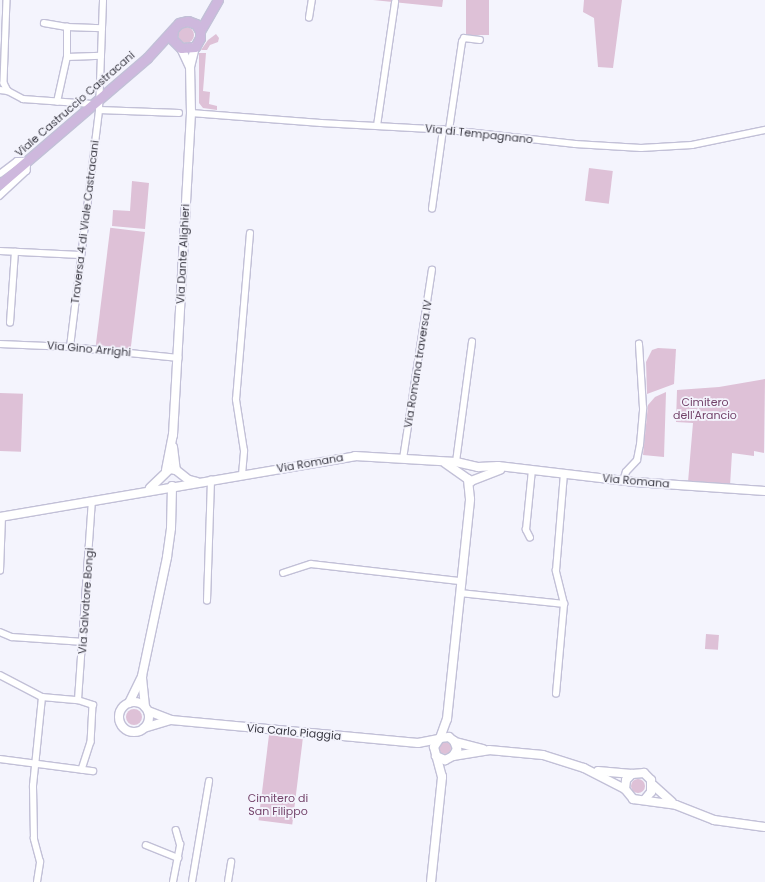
<!DOCTYPE html>
<html>
<head>
<meta charset="utf-8">
<style>
  body { margin:0 }
  #map { position:relative; width:765px; height:882px; overflow:hidden; background:#f4f4fd; font-family:Poppins,sans-serif }
  div>[style] { position:absolute }
  [style*='--x'] { left:calc(var(--x)*1px); top:calc(var(--y)*1px); width:calc(var(--w)*1px); rotate:calc(var(--a)*1deg) }
  .green>* { inset:0; background:#dec1d7; transform-origin:0 0 }
  .round { border-radius:50% }
  .roads { filter:drop-shadow(1px 0 #c2c0d7) drop-shadow(-1px 0 #c2c0d7) drop-shadow(0 1px #c2c0d7) drop-shadow(0 -1px #c2c0d7) }
  .street>* { height:5.5px; margin:-2.75px; padding:0 2.75px; transform-origin:2.75px; border-radius:2.75px; background:#fff }
  .secondary>* { height:8px; margin:-4px; padding:0 4px; transform-origin:4px; border-radius:4px; background:#fff }
  .secondary>.ring { margin:-4px; padding:0; box-sizing:content-box; background:none; border:8px solid #fff; border-radius:50% }
  .primary>* { height:9px; margin:-4.5px; padding:0 4.5px; transform-origin:4.5px; border-radius:4.5px; background:#ceb8dd }
  span { translate:-50% -50%; white-space:nowrap; text-align:center; line-height:1.15; -webkit-text-stroke:3.5px #f4f4fd; paint-order:stroke }
  .street-label { font-size:11px; color:#393842 }
  .park-label { font-size:11px; color:#74446b }
</style>
</head>
<body>
<div id="map">
  <div class="green">
    <i style="clip-path:polygon(373px 0,443px 0,442px 7px)"></i>
    <i style="left:466px;top:0;width:23px;height:35px"></i>
    <i style="clip-path:polygon(584px 0,622px 0,613px 68px,598px 67px,594px 18px,583px 12px)"></i>
    <i class="round" style="left:178px;top:27px;width:16px;height:16px"></i>
    <i style="clip-path:polygon(216px 34px,219px 38px,218px 42px,210px 45px,207px 50px,201px 50px,208px 40px)"></i>
    <i style="clip-path:polygon(199px 53px,206px 53px,203px 91px,210px 92px,209px 104px,217px 106px,217px 110px,203px 108px,199px 103px)"></i>
    <i style="left:589px;top:168px;width:24px;height:33px;rotate:7deg"></i>
    <i style="clip-path:polygon(132px 181px,149px 183px,145px 229px,112px 226px,113px 210px,130px 211px)"></i>
    <i style="left:145px;top:232px;width:118px;height:35px;rotate:97deg"></i>
    <i style="clip-path:polygon(658px 348px,676px 349px,674px 384px,647px 394px,646px 362px,652px 350px)"></i>
    <i style="clip-path:polygon(765px 379px,764px 453px,754px 451px,754px 456px,732px 453px,730px 486px,688px 482px,693px 423px,676px 422px,677px 390px,719px 387px)"></i>
    <i style="clip-path:polygon(666px 392px,664px 457px,643px 455px,648px 405px,655px 397px)"></i>
    <i style="left:0;top:393px;width:23px;height:58px;rotate:2deg"></i>
    <i style="left:706px;top:634px;width:13px;height:15px;rotate:4deg"></i>
    <i class="round" style="left:126px;top:709px;width:16px;height:16px"></i>
    <i style="left:269px;top:735px;width:34px;height:86px;rotate:7deg"></i>
    <i class="round" style="left:439px;top:742px;width:12px;height:12px"></i>
    <i class="round" style="left:631px;top:779px;width:14px;height:14px"></i>
  </div>
  <div class="roads">
    <div class="street">
      <i style="--x:7;--y:0;--w:83;--a:92.1"></i>
      <i style="--x:4;--y:83;--w:9;--a:63"></i>
      <i style="--x:309;--y:18;--w:18;--a:-81"></i>
      <i style="--x:44;--y:23;--w:23;--a:10"></i>
      <i style="--x:67;--y:57;--w:30;--a:-90"></i>
      <i style="--x:67;--y:27;--w:35;--a:2"></i>
      <i style="--x:0;--y:90;--w:8;--a:7"></i>
      <i style="--x:8;--y:91;--w:17;--a:28"></i>
      <i style="--x:23;--y:99;--w:69;--a:4.1"></i>
      <i style="--x:57;--y:102;--w:46;--a:-77.5"></i>
      <i style="--x:67;--y:57;--w:34;--a:-2"></i>
      <i style="--x:99;--y:110;--w:80;--a:2.1"></i>
      <i style="--x:191;--y:113;--w:130;--a:4.4"></i>
      <i style="--x:321;--y:123;--w:128;--a:3.1"></i>
      <i style="--x:449;--y:130;--w:127;--a:6.3"></i>
      <i style="--x:575;--y:144;--w:66;--a:3.5"></i>
      <i style="--x:641;--y:148;--w:51;--a:-3.4"></i>
      <i style="--x:692;--y:145;--w:75;--a:-11.6"></i>
      <i style="--x:377;--y:126;--w:125;--a:-81.7"></i>
      <i style="--x:449;--y:130;--w:89;--a:-81.6"></i>
      <i style="--x:462;--y:42;--w:4;--a:-63"></i>
      <i style="--x:464;--y:38;--w:16;--a:7"></i>
      <i style="--x:0;--y:174;--w:21;--a:-37"></i>
      <i style="--x:17;--y:161;--w:11;--a:0"></i>
      <i style="--x:28;--y:161;--w:10;--a:96"></i>
      <i style="--x:27;--y:171;--w:37;--a:137"></i>
      <i style="--x:432;--y:209;--w:80;--a:-82.1"></i>
      <i style="--x:0;--y:251;--w:80;--a:2.9"></i>
      <i style="--x:10;--y:323;--w:71;--a:-86"></i>
      <i style="--x:0;--y:344;--w:70;--a:2.5"></i>
      <i style="--x:70;--y:347;--w:109;--a:5.8"></i>
      <i style="--x:70;--y:347;--w:239;--a:-83"></i>
      <i style="--x:99;--y:110;--w:110;--a:-87.9"></i>
      <i style="--x:403;--y:459;--w:191;--a:-81.3"></i>
      <i style="--x:456;--y:462;--w:121;--a:-82.4"></i>
      <i style="--x:242;--y:475;--w:24;--a:-85"></i>
      <i style="--x:244;--y:451;--w:52;--a:-98.9"></i>
      <i style="--x:236;--y:400;--w:167;--a:-85.2"></i>
      <i style="--x:623;--y:481;--w:9;--a:-72"></i>
      <i style="--x:626;--y:472;--w:16;--a:-47"></i>
      <i style="--x:637;--y:460;--w:15;--a:-79"></i>
      <i style="--x:640;--y:445;--w:37;--a:-85"></i>
      <i style="--x:643;--y:408;--w:64;--a:-93.6"></i>
      <i style="--x:530;--y:538;--w:9;--a:-117"></i>
      <i style="--x:526;--y:530;--w:60;--a:-84.3"></i>
      <i style="--x:0;--y:571;--w:54;--a:-87.9"></i>
      <i style="--x:283;--y:573;--w:29;--a:-18"></i>
      <i style="--x:311;--y:564;--w:151;--a:6.5"></i>
      <i style="--x:460;--y:593;--w:105;--a:6"></i>
      <i style="--x:207;--y:601;--w:121;--a:-88.1"></i>
      <i style="--x:0;--y:632;--w:13;--a:23"></i>
      <i style="--x:12;--y:637;--w:72;--a:4"></i>
      <i style="--x:0;--y:675;--w:47;--a:27.6"></i>
      <i style="--x:42;--y:697;--w:36;--a:5"></i>
      <i style="--x:78;--y:700;--w:16;--a:18"></i>
      <i style="--x:93;--y:705;--w:37;--a:93"></i>
      <i style="--x:91;--y:742;--w:29;--a:108"></i>
      <i style="--x:556;--y:694;--w:90;--a:-84.9"></i>
      <i style="--x:564;--y:604;--w:34;--a:-104"></i>
      <i style="--x:556;--y:571;--w:97;--a:-85.3"></i>
      <i style="--x:78;--y:700;--w:199;--a:-86"></i>
      <i style="--x:0;--y:759;--w:94;--a:7.4"></i>
      <i style="--x:146;--y:845;--w:35;--a:22"></i>
      <i style="--x:37;--y:882;--w:20;--a:-81"></i>
      <i style="--x:40;--y:862;--w:24;--a:-105"></i>
      <i style="--x:34;--y:839;--w:53;--a:-91.1"></i>
      <i style="--x:33;--y:786;--w:89;--a:-84.2"></i>
      <i style="--x:173;--y:882;--w:38;--a:-79"></i>
      <i style="--x:180;--y:845;--w:15;--a:-106"></i>
      <i style="--x:192;--y:882;--w:102;--a:-80.4"></i>
      <i style="--x:228;--y:882;--w:20;--a:-81"></i>
    </div>
    <div class="secondary">
      <i style="--x:181;--y:48;--w:21;--a:65"></i>
      <i style="--x:173;--y:447;--w:23;--a:83"></i>
      <i style="--x:445;--y:463;--w:32;--a:35"></i>
      <i style="--x:471;--y:481;--w:31;--a:-21"></i>
      <i style="--x:166;--y:470;--w:36;--a:-79"></i>
      <i style="--x:173;--y:435;--w:323;--a:-86.8"></i>
      <i style="--x:191;--y:113;--w:46;--a:-91.2"></i>
      <i style="--x:190;--y:67;--w:21;--a:-76"></i>
      <i style="--x:150;--y:488;--w:28;--a:-44"></i>
      <i style="--x:170;--y:469;--w:6;--a:9"></i>
      <i style="--x:176;--y:470;--w:16;--a:38"></i>
      <i style="--x:189;--y:480;--w:8;--a:14"></i>
      <i style="--x:0;--y:517;--w:360;--a:-9.7"></i>
      <i style="--x:355;--y:456;--w:101;--a:3.4"></i>
      <i style="--x:456;--y:462;--w:23;--a:13"></i>
      <i style="--x:478;--y:467;--w:20;--a:-3"></i>
      <i style="--x:498;--y:466;--w:138;--a:6.7"></i>
      <i style="--x:635;--y:482;--w:130;--a:4"></i>
      <i style="--x:142;--y:678;--w:29;--a:84"></i>
      <i class="ring" style="left:119px;top:702px;width:22px;height:22px"></i>
      <i style="--x:129;--y:703;--w:30;--a:-64"></i>
      <i style="--x:142;--y:676;--w:122;--a:-78.1"></i>
      <i style="--x:167;--y:557;--w:29;--a:-82"></i>
      <i style="--x:171;--y:528;--w:42;--a:-88.6"></i>
      <i style="--x:148;--y:711;--w:25;--a:21"></i>
      <i style="--x:171;--y:720;--w:248;--a:5.3"></i>
      <i style="--x:418;--y:743;--w:21;--a:-11"></i>
      <i style="--x:144;--y:728;--w:27;--a:-17"></i>
      <i style="--x:440;--y:738;--w:20;--a:-70"></i>
      <i style="--x:447;--y:719;--w:221;--a:-84"></i>
      <i style="--x:470;--y:499;--w:20;--a:-96"></i>
      <i style="--x:455;--y:742;--w:29;--a:14"></i>
      <i style="--x:453;--y:756;--w:36;--a:-9"></i>
      <i style="--x:489;--y:750;--w:54;--a:5.3"></i>
      <i style="--x:543;--y:755;--w:43;--a:17.6"></i>
      <i style="--x:584;--y:768;--w:46;--a:27.1"></i>
      <i style="--x:598;--y:771;--w:34;--a:5"></i>
      <i style="--x:653;--y:785;--w:25;--a:42"></i>
      <i style="--x:645;--y:799;--w:9;--a:-49"></i>
      <i style="--x:651;--y:792;--w:12;--a:-90"></i>
      <i style="--x:651;--y:780;--w:10;--a:-135"></i>
      <i style="--x:644;--y:773;--w:12;--a:175"></i>
      <i style="--x:632;--y:774;--w:8;--a:135"></i>
      <i style="--x:626;--y:780;--w:9;--a:96"></i>
      <i style="--x:625;--y:789;--w:13;--a:51"></i>
      <i style="--x:633;--y:799;--w:43;--a:7.9"></i>
      <i style="--x:676;--y:805;--w:41;--a:21.5"></i>
      <i style="--x:714;--y:820;--w:51;--a:7.8"></i>
      <i style="--x:431;--y:882;--w:106;--a:-84"></i>
      <i style="--x:442;--y:777;--w:31;--a:-105"></i>
      <i style="--x:434;--y:747;--w:11;--a:-56"></i>
      <i style="--x:440;--y:738;--w:9;--a:-6"></i>
      <i style="--x:449;--y:737;--w:6;--a:39"></i>
      <i style="--x:454;--y:741;--w:9;--a:69"></i>
      <i style="--x:457;--y:749;--w:8;--a:120"></i>
      <i style="--x:453;--y:756;--w:9;--a:153"></i>
      <i style="--x:445;--y:760;--w:10;--a:-156"></i>
    </div>
    <div class="primary">
      <i style="--x:200;--y:31;--w:36;--a:-60"></i>
      <i style="--x:0;--y:184;--w:194;--a:-40.6"></i>
      <i style="--x:147;--y:58;--w:47;--a:-47.6"></i>
      <i style="--x:179;--y:23;--w:9;--a:-13"></i>
      <i style="--x:188;--y:21;--w:9;--a:21"></i>
      <i style="--x:196;--y:24;--w:8;--a:60"></i>
      <i style="--x:200;--y:31;--w:7;--a:90"></i>
      <i style="--x:200;--y:38;--w:10;--a:119"></i>
      <i style="--x:195;--y:47;--w:14;--a:176"></i>
      <i style="--x:181;--y:48;--w:13;--a:-135"></i>
      <i style="--x:172;--y:39;--w:9;--a:-84"></i>
    </div>
  </div>
  <div class="street-label">
    <span style="left:75px;top:104px;rotate:-41deg">Viale Castruccio Castracani</span>
    <span style="left:479px;top:134px;rotate:6deg">Via di Tempagnano</span>
    <span style="left:85px;top:222px;rotate:-83deg">Traversa 4 di Viale Castracani</span>
    <span style="left:183px;top:254px;rotate:-87deg">Via Dante Alighieri</span>
    <span style="left:89px;top:349px;rotate:5deg">Via Gino Arrighi</span>
    <span style="left:418px;top:364px;rotate:-81deg">Via Romana traversa IV</span>
    <span style="left:310px;top:463px;rotate:-10deg">Via Romana</span>
    <span style="left:636px;top:481px;rotate:5deg">Via Romana</span>
    <span style="left:86px;top:601px;rotate:-86deg">Via Salvatore Bongi</span>
    <span style="left:294px;top:732px;rotate:5deg">Via Carlo Piaggia</span>
  </div>
  <div class="park-label">
    <span style="left:705px;top:409px">Cimitero<br>dell'Arancio</span>
    <span style="left:278px;top:805px">Cimitero di<br>San Filippo</span>
  </div>
</div>
</body>
</html>
